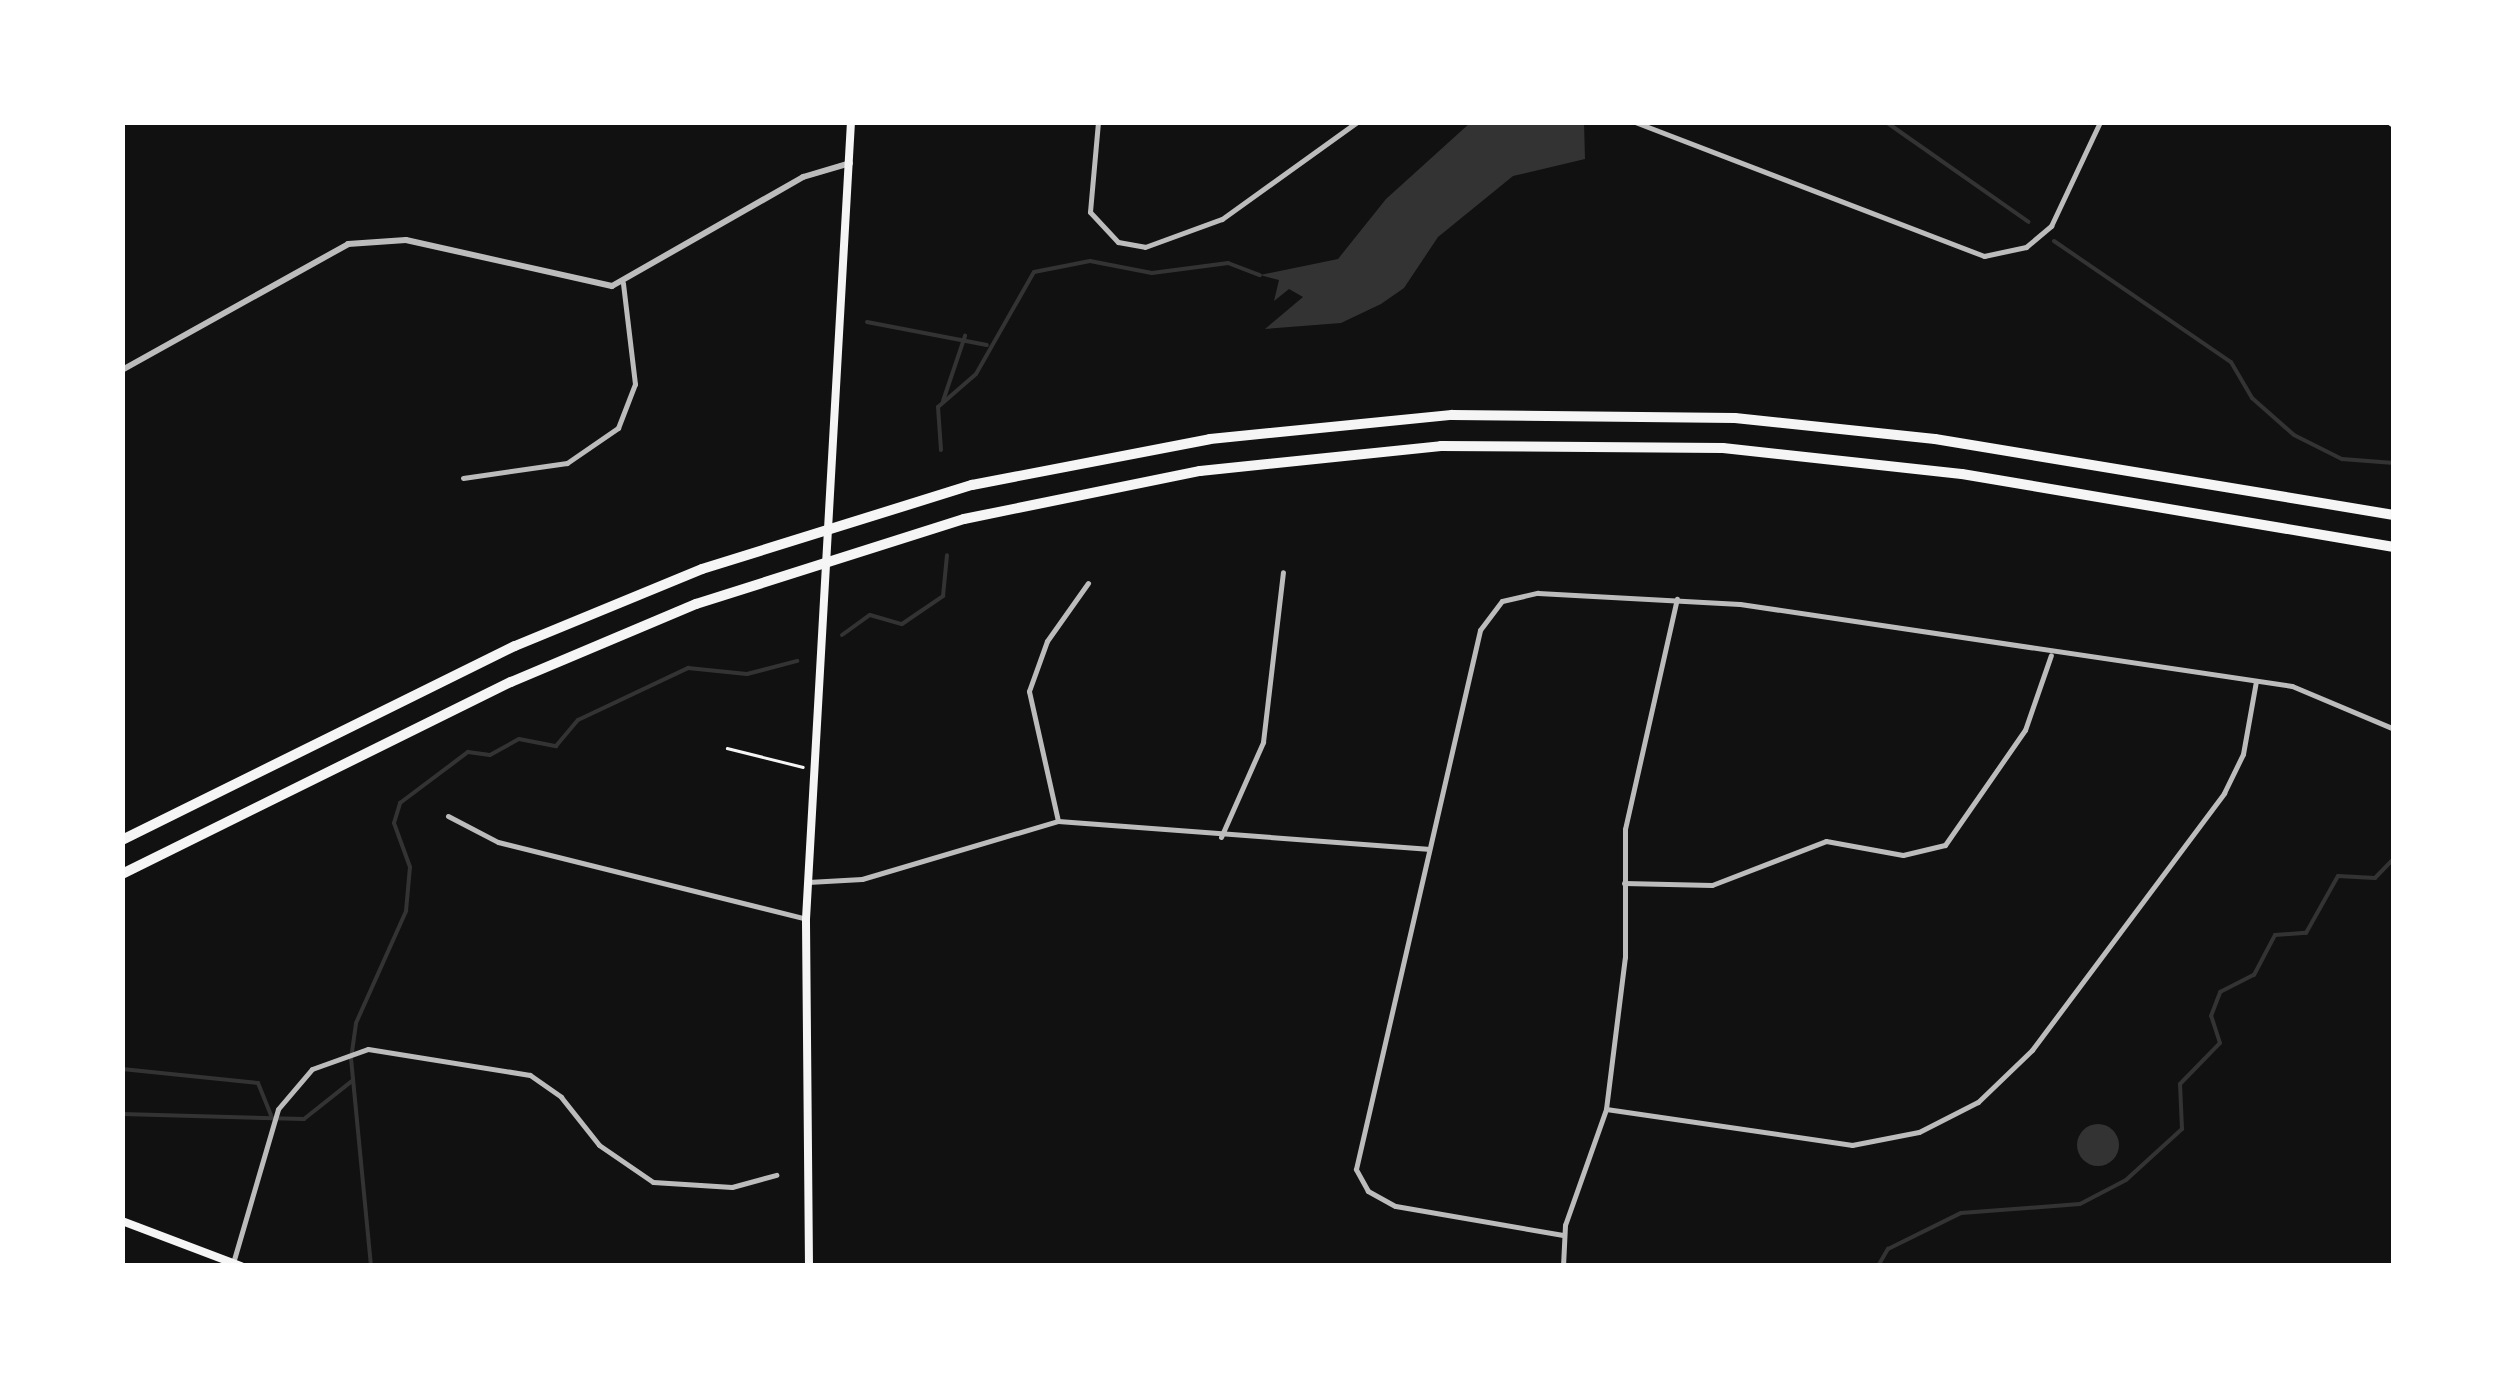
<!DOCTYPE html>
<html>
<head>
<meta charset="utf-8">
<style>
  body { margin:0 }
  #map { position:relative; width:2516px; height:1388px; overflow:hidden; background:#111; font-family:Jost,sans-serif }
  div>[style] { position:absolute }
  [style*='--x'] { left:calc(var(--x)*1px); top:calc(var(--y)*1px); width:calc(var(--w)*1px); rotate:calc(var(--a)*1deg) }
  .water>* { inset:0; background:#333 }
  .round { border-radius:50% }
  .stream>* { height:4px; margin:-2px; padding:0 2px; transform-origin:2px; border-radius:2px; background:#333 }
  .path>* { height:2.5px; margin:-1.25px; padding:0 1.25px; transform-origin:1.25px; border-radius:1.25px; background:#f5f5f5 }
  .minor>* { height:5px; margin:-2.5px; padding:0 2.5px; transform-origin:2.5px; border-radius:2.5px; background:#bcbcbc }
  .tertiary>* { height:6px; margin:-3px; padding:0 3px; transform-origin:3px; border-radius:3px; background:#bcbcbc }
  .secondary>* { height:8px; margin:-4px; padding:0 4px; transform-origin:4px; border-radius:4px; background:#f5f5f5 }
  .motorway>* { height:10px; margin:-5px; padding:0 5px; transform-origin:5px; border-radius:5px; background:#f5f5f5 }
  span { translate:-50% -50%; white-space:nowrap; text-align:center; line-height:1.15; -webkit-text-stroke:8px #fff; paint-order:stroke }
  .frame { position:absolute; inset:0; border:125px solid #fff; pointer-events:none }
</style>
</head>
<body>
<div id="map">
  <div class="water">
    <i style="clip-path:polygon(1584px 122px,1585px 159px,1513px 176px,1438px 237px,1404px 288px,1381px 304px,1341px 323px,1265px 329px,1303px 297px,1289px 289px,1274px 301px,1279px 280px,1260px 275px,1338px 259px,1386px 199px,1470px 123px)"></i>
    <i class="round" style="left:2077px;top:1124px;width:42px;height:42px"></i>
  </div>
  <div class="stream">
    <i style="--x:1886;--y:122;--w:174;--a:35"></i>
    <i style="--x:2054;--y:241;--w:214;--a:34.4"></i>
    <i style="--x:2231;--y:362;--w:42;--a:59.7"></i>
    <i style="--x:2252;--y:398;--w:56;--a:41.4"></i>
    <i style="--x:2294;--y:435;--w:54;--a:26.6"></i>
    <i style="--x:2342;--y:459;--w:52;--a:4.4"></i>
    <i style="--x:867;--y:322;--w:122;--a:10.9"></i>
    <i style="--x:943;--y:401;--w:69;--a:-71.3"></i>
    <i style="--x:941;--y:450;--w:43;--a:-94"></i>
    <i style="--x:938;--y:407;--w:50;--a:-41"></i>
    <i style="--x:976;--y:374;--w:117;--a:-60.4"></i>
    <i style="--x:1034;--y:272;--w:57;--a:-11.1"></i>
    <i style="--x:1090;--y:261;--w:63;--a:11"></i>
    <i style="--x:1152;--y:273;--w:77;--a:-7.5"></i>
    <i style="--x:1228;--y:263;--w:34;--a:21"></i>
    <i style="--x:842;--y:635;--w:34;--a:-36"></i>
    <i style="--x:870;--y:615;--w:33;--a:16"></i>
    <i style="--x:902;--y:624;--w:50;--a:-34.3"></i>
    <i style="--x:943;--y:596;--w:41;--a:-84.4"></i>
    <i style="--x:122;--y:1069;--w:137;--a:5.9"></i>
    <i style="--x:258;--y:1083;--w:35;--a:68"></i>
    <i style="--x:122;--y:1114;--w:182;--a:1.6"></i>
    <i style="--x:304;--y:1119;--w:61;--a:-38.4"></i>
    <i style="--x:371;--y:1266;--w:208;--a:-95.5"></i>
    <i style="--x:351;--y:1059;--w:36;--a:-82"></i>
    <i style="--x:356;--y:1023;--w:123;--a:-65.9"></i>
    <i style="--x:406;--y:911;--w:44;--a:-84.8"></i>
    <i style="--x:410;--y:867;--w:47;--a:-110"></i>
    <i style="--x:394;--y:823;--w:21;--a:-73"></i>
    <i style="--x:400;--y:803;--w:85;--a:-36.9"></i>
    <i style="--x:468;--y:752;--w:22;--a:8"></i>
    <i style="--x:490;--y:755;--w:33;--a:-29"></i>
    <i style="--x:519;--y:739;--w:38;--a:11"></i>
    <i style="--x:556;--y:746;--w:34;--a:-50"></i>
    <i style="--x:578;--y:720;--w:122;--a:-25.3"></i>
    <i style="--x:688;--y:668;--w:59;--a:5.8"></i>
    <i style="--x:747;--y:674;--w:52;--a:-14.6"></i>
    <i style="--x:1878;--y:1266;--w:20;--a:-60"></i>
    <i style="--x:1888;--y:1249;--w:81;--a:-26.3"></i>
    <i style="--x:1961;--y:1213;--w:119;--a:-4.3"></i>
    <i style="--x:2080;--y:1204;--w:52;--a:-27.6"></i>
    <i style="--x:2126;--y:1180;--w:76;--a:-42.3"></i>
    <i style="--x:2182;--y:1129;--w:45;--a:-92.5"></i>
    <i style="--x:2180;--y:1084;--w:57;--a:-45.7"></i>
    <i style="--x:2220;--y:1043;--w:28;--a:-108"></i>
    <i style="--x:2211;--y:1016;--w:26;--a:-69"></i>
    <i style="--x:2220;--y:992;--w:38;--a:-27"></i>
    <i style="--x:2254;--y:975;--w:45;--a:-62.3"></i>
    <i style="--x:2275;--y:935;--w:31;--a:-4"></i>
    <i style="--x:2306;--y:933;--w:65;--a:-60.7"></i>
    <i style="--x:2338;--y:876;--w:37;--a:3"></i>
    <i style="--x:2375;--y:878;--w:28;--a:-46"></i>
  </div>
  <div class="path">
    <i style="--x:727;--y:748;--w:78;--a:14"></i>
  </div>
  <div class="minor">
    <i style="--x:1098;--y:122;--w:90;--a:95.1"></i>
    <i style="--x:1090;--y:212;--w:41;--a:47"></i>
    <i style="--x:1118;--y:242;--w:27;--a:10"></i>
    <i style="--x:1145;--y:247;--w:82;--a:-20"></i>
    <i style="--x:1222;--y:219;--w:166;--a:-35.7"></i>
    <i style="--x:1635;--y:122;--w:374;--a:21"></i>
    <i style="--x:1984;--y:256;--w:43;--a:-12.1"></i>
    <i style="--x:2026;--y:247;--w:33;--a:-40"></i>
    <i style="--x:2051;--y:226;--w:115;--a:-64.8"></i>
    <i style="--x:463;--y:478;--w:105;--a:-8.2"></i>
    <i style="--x:567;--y:463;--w:62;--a:-34.5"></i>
    <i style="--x:618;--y:428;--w:47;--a:-68.9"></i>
    <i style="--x:635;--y:384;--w:102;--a:-96.8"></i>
    <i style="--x:448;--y:816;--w:56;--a:27.5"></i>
    <i style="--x:498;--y:842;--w:317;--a:14"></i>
    <i style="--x:1058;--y:821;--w:133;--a:-102.6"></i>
    <i style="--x:1029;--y:691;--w:53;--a:-70.2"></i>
    <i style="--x:1047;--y:641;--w:71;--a:-54.7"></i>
    <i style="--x:1221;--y:837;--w:104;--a:-66.1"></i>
    <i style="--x:1263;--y:742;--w:171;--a:-83.3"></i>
    <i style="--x:808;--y:882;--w:54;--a:-3.2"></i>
    <i style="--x:862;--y:879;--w:204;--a:-16.5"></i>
    <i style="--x:1058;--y:821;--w:370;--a:4.3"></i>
    <i style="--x:1624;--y:883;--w:88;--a:1.3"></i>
    <i style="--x:1712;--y:885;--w:122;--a:-21.1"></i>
    <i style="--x:1826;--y:841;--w:78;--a:10.3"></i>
    <i style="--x:1903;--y:855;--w:43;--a:-13.4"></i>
    <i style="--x:1945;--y:845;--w:140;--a:-55.2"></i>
    <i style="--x:2025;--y:730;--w:79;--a:-70.9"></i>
    <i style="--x:1606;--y:1109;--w:249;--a:8.3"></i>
    <i style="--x:1852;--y:1145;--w:68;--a:-11"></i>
    <i style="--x:1919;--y:1132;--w:66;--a:-27"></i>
    <i style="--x:1978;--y:1102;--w:75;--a:-43.9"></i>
    <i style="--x:2032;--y:1050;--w:321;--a:-53.2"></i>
    <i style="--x:2224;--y:793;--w:43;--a:-64"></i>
    <i style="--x:2243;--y:754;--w:74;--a:-79.9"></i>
    <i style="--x:1563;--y:1235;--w:170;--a:-170.2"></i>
    <i style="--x:1395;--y:1206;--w:31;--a:-151"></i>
    <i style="--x:1368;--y:1191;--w:25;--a:-119"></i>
    <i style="--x:1356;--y:1169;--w:553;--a:-77.04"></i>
    <i style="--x:1480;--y:630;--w:36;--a:-53"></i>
    <i style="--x:1502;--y:601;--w:37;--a:-13"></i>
    <i style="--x:1538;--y:593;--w:202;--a:3.1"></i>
    <i style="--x:1740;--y:604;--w:558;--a:8.45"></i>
    <i style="--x:2292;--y:686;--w:108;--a:22.8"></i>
    <i style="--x:233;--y:1263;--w:160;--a:-73.7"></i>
    <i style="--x:278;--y:1109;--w:52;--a:-49.6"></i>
    <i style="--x:312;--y:1069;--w:59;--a:-19.7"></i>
    <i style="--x:368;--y:1049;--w:164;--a:9.1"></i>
    <i style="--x:530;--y:1075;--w:38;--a:35"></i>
    <i style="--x:561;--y:1097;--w:61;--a:51.6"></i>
    <i style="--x:599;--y:1145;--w:65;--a:34.4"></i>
    <i style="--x:653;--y:1182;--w:79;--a:3.6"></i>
    <i style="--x:732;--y:1187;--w:46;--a:-15.3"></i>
    <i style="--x:1563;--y:1266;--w:41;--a:-87.2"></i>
    <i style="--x:1565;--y:1225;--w:123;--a:-70.5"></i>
    <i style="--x:1606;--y:1109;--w:153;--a:-82.9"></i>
    <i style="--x:1625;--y:957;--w:128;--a:-90"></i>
    <i style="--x:1625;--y:829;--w:236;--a:-77.3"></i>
  </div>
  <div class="tertiary">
    <i style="--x:122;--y:370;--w:259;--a:-29.1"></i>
    <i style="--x:348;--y:244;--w:58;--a:-3.9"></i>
    <i style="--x:406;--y:240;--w:211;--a:12.6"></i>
    <i style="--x:612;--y:286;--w:220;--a:-29.7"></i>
    <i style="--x:803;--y:177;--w:49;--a:-16.6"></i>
  </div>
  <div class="secondary">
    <i style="--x:2391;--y:122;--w:4;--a:34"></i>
    <i style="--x:122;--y:1221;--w:127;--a:20.7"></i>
    <i style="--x:809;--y:1266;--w:347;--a:-90.5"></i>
    <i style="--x:806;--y:919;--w:798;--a:-86.77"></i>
  </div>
  <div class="motorway">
    <i style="--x:122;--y:840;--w:438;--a:-26.3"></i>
    <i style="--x:515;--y:646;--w:202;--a:-22.4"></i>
    <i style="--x:702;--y:569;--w:283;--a:-17.3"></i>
    <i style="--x:972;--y:485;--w:242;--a:-10.9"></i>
    <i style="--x:1210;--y:439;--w:243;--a:-5.7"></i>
    <i style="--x:1452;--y:415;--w:283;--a:0.6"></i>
    <i style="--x:1735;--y:418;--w:201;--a:6"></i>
    <i style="--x:1935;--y:439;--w:465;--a:9.4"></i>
    <i style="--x:122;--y:874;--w:434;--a:-26.3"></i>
    <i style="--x:511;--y:682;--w:201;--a:-22.9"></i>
    <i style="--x:696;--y:604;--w:281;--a:-17.6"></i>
    <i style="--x:964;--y:519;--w:241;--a:-11.5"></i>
    <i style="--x:1200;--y:471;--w:242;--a:-5.9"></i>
    <i style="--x:1441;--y:446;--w:282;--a:0.4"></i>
    <i style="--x:1723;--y:448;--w:240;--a:6.2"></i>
    <i style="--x:1962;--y:474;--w:438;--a:9.6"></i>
  </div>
  <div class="frame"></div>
</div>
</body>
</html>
